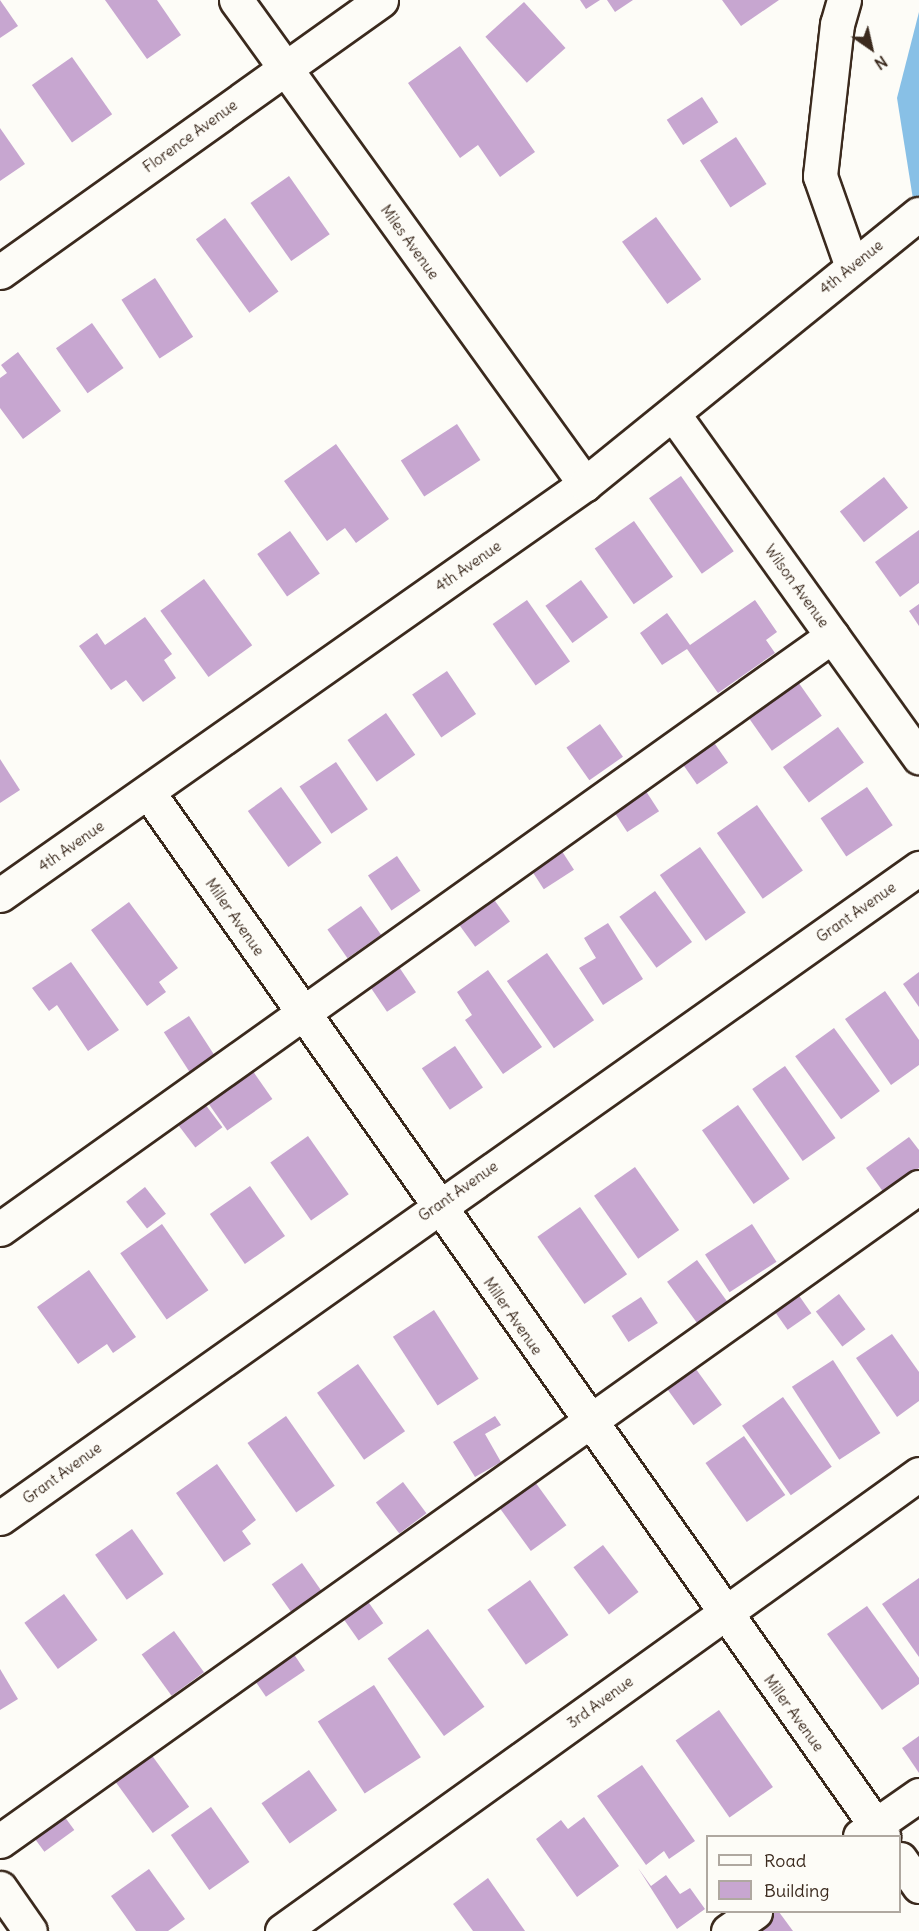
<!DOCTYPE html>
<html>
<head>
<meta charset="utf-8">
<style>
  body { margin:0 }
  #map { position:relative; width:919px; height:1931px; overflow:hidden; background:#fdfcf7; font-family:Delius,sans-serif }
  div>[style] { position:absolute }
  [style*='--x'] { left:calc(var(--x)*1px); top:calc(var(--y)*1px); width:calc(var(--w)*1px); rotate:calc(var(--a)*1deg) }
  .water>* { inset:0; background:#88c0e6 }
  .building>* { inset:0; background:#c7a6d0; transform-origin:0 0 }
  .roads { filter:drop-shadow(2px 0 #3b2a1e) drop-shadow(-2px 0 #3b2a1e) drop-shadow(0 2px #3b2a1e) drop-shadow(0 -2px #3b2a1e) }
  .minor>* { height:33px; margin:-16.5px; padding:0 16.5px; transform-origin:16.5px; border-radius:16.5px; background:#fdfcf7 }
  span { translate:-50% -50%; white-space:nowrap; text-align:center; line-height:1.15; -webkit-text-stroke:4.5px #fdfcf7; paint-order:stroke }
  .street-label { font-size:15px; color:#3b2a1e }
  .legend { position:absolute; left:706px; top:1835px; width:195px; height:78px; box-sizing:border-box; background:#fdfcf7; border:2px solid #afa8a0; margin:0; padding:8px 10px; list-style:none; font-size:18px; color:#3b2a1e }
  .legend li { display:flex; align-items:center; gap:12px; height:30px }
  .legend b { width:30px; border:2px solid #afa8a0 }
  .north { position:absolute; left:841px; top:18px; width:60px; height:60px; -webkit-text-stroke:4px #fdfcf7; paint-order:stroke; rotate:146deg; font-size:16px; font-weight:700; line-height:24px; text-align:center; color:#3b2a1e }
  .north::after { content:''; display:block; margin:auto; width:21px; height:27px; background:#3b2a1e; clip-path:polygon(50% 0,100% 100%,50% 72%,0 100%) }
</style>
</head>
<body>
<div id="map">
  <div class="water">
    <i style="clip-path:polygon(919px 12px,919px 237px,897px 98px)"></i>
  </div>
  <div class="building">
    <i style="clip-path:polygon(0 0,18px 26px,0 38px)"></i>
    <i style="clip-path:polygon(105px 0,157px 0,181px 35px,147px 59px)"></i>
    <i style="clip-path:polygon(580px 0,600px 0,586px 9px)"></i>
    <i style="clip-path:polygon(607px 0,633px 0,615px 12px)"></i>
    <i style="clip-path:polygon(722px 0,779px 0,741px 26px)"></i>
    <i style="left:524px;top:2px;width:62px;height:52px;rotate:48deg"></i>
    <i style="clip-path:polygon(460px 46px,535px 152px,500px 177px,478px 145px,460px 158px,408px 83px)"></i>
    <i style="left:72px;top:57px;width:70px;height:49px;rotate:55deg"></i>
    <i style="left:702px;top:97px;width:30px;height:42px;rotate:57deg"></i>
    <i style="clip-path:polygon(0 128px,25px 164px,0 181px)"></i>
    <i style="left:736px;top:137px;width:56px;height:43px;rotate:57deg"></i>
    <i style="left:289px;top:176px;width:71px;height:47px;rotate:55deg"></i>
    <i style="left:656px;top:217px;width:77px;height:42px;rotate:54deg"></i>
    <i style="left:225px;top:218px;width:91px;height:36px;rotate:54deg"></i>
    <i style="left:155px;top:278px;width:70px;height:40px;rotate:57deg"></i>
    <i style="left:92px;top:323px;width:55px;height:44px;rotate:55deg"></i>
    <i style="clip-path:polygon(18px 352px,61px 411px,23px 439px,0 408px,0 378px,7px 373px,1px 365px)"></i>
    <i style="left:457px;top:424px;width:43px;height:67px;rotate:57deg"></i>
    <i style="clip-path:polygon(336px 444px,389px 519px,356px 543px,345px 528px,327px 541px,284px 481px)"></i>
    <i style="left:681px;top:476px;width:92px;height:39px;rotate:55deg"></i>
    <i style="left:884px;top:477px;width:39px;height:56px;rotate:52deg"></i>
    <i style="left:634px;top:521px;width:68px;height:48px;rotate:55deg"></i>
    <i style="clip-path:polygon(919px 530px,919px 583px,900px 597px,875px 562px)"></i>
    <i style="left:290px;top:531px;width:52px;height:40px;rotate:55deg"></i>
    <i style="left:204px;top:579px;width:82px;height:54px;rotate:54deg"></i>
    <i style="left:581px;top:580px;width:46px;height:44px;rotate:54deg"></i>
    <i style="left:527px;top:600px;width:75px;height:42px;rotate:55deg"></i>
    <i style="clip-path:polygon(755px 600px,777px 632px,766px 640px,775px 653px,718px 693px,687px 649px,662px 665px,640px 633px,667px 613px,690px 645px)"></i>
    <i style="clip-path:polygon(919px 604px,919px 626px,909px 611px)"></i>
    <i style="clip-path:polygon(145px 617px,172px 654px,164px 660px,176px 678px,143px 702px,126px 680px,111px 690px,79px 646px,97px 633px,105px 645px)"></i>
    <i style="left:447px;top:671px;width:52px;height:42px;rotate:56deg"></i>
    <i style="left:796px;top:679px;width:45px;height:61px;rotate:55deg"></i>
    <i style="left:386px;top:713px;width:51px;height:47px;rotate:55deg"></i>
    <i style="left:600px;top:724px;width:40px;height:41px;rotate:55deg"></i>
    <i style="left:838px;top:727px;width:44px;height:68px;rotate:54deg"></i>
    <i style="left:708px;top:734px;width:35px;height:38px;rotate:55deg"></i>
    <i style="clip-path:polygon(0 759px,20px 790px,0 803px)"></i>
    <i style="left:336px;top:762px;width:57px;height:44px;rotate:56deg"></i>
    <i style="left:640px;top:782px;width:35px;height:38px;rotate:57deg"></i>
    <i style="left:281px;top:787px;width:69px;height:41px;rotate:54deg"></i>
    <i style="left:867px;top:787px;width:46px;height:56px;rotate:56deg"></i>
    <i style="left:757px;top:805px;width:80px;height:49px;rotate:55deg"></i>
    <i style="left:556px;top:842px;width:33px;height:36px;rotate:57deg"></i>
    <i style="left:700px;top:847px;width:80px;height:49px;rotate:55deg"></i>
    <i style="left:397px;top:856px;width:42px;height:35px;rotate:56deg"></i>
    <i style="left:487px;top:890px;width:39px;height:43px;rotate:54deg"></i>
    <i style="left:655px;top:891px;width:63px;height:44px;rotate:54deg"></i>
    <i style="clip-path:polygon(129px 902px,178px 968px,159px 982px,166px 992px,147px 1006px,91px 930px)"></i>
    <i style="left:361px;top:906px;width:35px;height:41px;rotate:55deg"></i>
    <i style="clip-path:polygon(608px 923px,643px 979px,603px 1005px,579px 968px,596px 958px,584px 938px)"></i>
    <i style="left:547px;top:953px;width:82px;height:49px;rotate:55deg"></i>
    <i style="clip-path:polygon(71px 962px,119px 1030px,88px 1051px,57px 1005px,49px 1011px,32px 988px)"></i>
    <i style="left:397px;top:964px;width:34px;height:35px;rotate:56deg"></i>
    <i style="clip-path:polygon(488px 970px,542px 1047px,503px 1074px,465px 1020px,472px 1015px,457px 992px)"></i>
    <i style="clip-path:polygon(919px 972px,919px 1007px,903px 984px)"></i>
    <i style="clip-path:polygon(885px 991px,919px 1040px,919px 1065px,891px 1085px,845px 1019px)"></i>
    <i style="left:189px;top:1016px;width:50px;height:30px;rotate:57deg"></i>
    <i style="left:834px;top:1028px;width:78px;height:48px;rotate:54deg"></i>
    <i style="left:455px;top:1046px;width:50px;height:40px;rotate:56deg"></i>
    <i style="left:785px;top:1066px;width:88px;height:40px;rotate:55deg"></i>
    <i style="left:250px;top:1067px;width:39px;height:55px;rotate:55deg"></i>
    <i style="left:202px;top:1100px;width:34px;height:34px;rotate:53deg"></i>
    <i style="left:738px;top:1105px;width:90px;height:44px;rotate:55deg"></i>
    <i style="left:308px;top:1136px;width:71px;height:46px;rotate:55deg"></i>
    <i style="clip-path:polygon(909px 1137px,919px 1150px,919px 1168px,884px 1193px,866px 1168px)"></i>
    <i style="left:635px;top:1167px;width:77px;height:50px;rotate:55deg"></i>
    <i style="left:250px;top:1186px;width:61px;height:49px;rotate:55deg"></i>
    <i style="left:145px;top:1187px;width:34px;height:24px;rotate:52deg"></i>
    <i style="left:580px;top:1207px;width:82px;height:52px;rotate:55deg"></i>
    <i style="left:162px;top:1224px;width:81px;height:51px;rotate:55deg"></i>
    <i style="left:752px;top:1224px;width:45px;height:56px;rotate:57deg"></i>
    <i style="left:697px;top:1260px;width:52px;height:37px;rotate:54deg"></i>
    <i style="clip-path:polygon(89px 1270px,136px 1337px,113px 1353px,107px 1344px,78px 1364px,37px 1307px)"></i>
    <i style="left:793px;top:1287px;width:32px;height:29px;rotate:55deg"></i>
    <i style="left:839px;top:1294px;width:44px;height:29px;rotate:53deg"></i>
    <i style="left:641px;top:1297px;width:31px;height:35px;rotate:57deg"></i>
    <i style="left:434px;top:1310px;width:82px;height:49px;rotate:57deg"></i>
    <i style="clip-path:polygon(892px 1334px,919px 1372px,919px 1401px,897px 1417px,856px 1358px)"></i>
    <i style="left:833px;top:1360px;width:87px;height:49px;rotate:57deg"></i>
    <i style="left:358px;top:1364px;width:82px;height:50px;rotate:55deg"></i>
    <i style="left:693px;top:1365px;width:49px;height:35px;rotate:54deg"></i>
    <i style="left:783px;top:1397px;width:85px;height:50px;rotate:55deg"></i>
    <i style="left:286px;top:1416px;width:85px;height:47px;rotate:55deg"></i>
    <i style="clip-path:polygon(495px 1416px,501px 1425px,485px 1434px,501px 1462px,475px 1477px,453px 1442px)"></i>
    <i style="left:744px;top:1436px;width:72px;height:47px;rotate:55deg"></i>
    <i style="clip-path:polygon(217px 1464px,256px 1520px,242px 1531px,251px 1544px,224px 1562px,176px 1493px)"></i>
    <i style="left:530px;top:1475px;width:62px;height:44px;rotate:54deg"></i>
    <i style="left:403px;top:1482px;width:39px;height:34px;rotate:53deg"></i>
    <i style="left:132px;top:1529px;width:55px;height:45px;rotate:55deg"></i>
    <i style="left:603px;top:1545px;width:59px;height:37px;rotate:53deg"></i>
    <i style="left:302px;top:1563px;width:38px;height:37px;rotate:55deg"></i>
    <i style="clip-path:polygon(919px 1578px,919px 1657px,882px 1604px)"></i>
    <i style="left:530px;top:1580px;width:67px;height:52px;rotate:55deg"></i>
    <i style="left:362px;top:1593px;width:37px;height:30px;rotate:55deg"></i>
    <i style="left:64px;top:1594px;width:57px;height:49px;rotate:54deg"></i>
    <i style="clip-path:polygon(867px 1606px,919px 1678px,919px 1684px,882px 1710px,827px 1634px)"></i>
    <i style="left:428px;top:1629px;width:96px;height:50px;rotate:54deg"></i>
    <i style="left:174px;top:1631px;width:51px;height:40px;rotate:54deg"></i>
    <i style="left:287px;top:1644px;width:32px;height:47px;rotate:56deg"></i>
    <i style="clip-path:polygon(0 1669px,18px 1699px,0 1710px)"></i>
    <i style="left:374px;top:1685px;width:86px;height:67px;rotate:57deg"></i>
    <i style="left:719px;top:1710px;width:94px;height:53px;rotate:55deg"></i>
    <i style="clip-path:polygon(919px 1736px,919px 1773px,902px 1748px)"></i>
    <i style="left:148px;top:1750px;width:70px;height:45px;rotate:54deg"></i>
    <i style="clip-path:polygon(642px 1765px,695px 1841px,669px 1859px,664px 1851px,646px 1865px,597px 1796px)"></i>
    <i style="left:309px;top:1770px;width:49px;height:58px;rotate:55deg"></i>
    <i style="left:211px;top:1807px;width:67px;height:49px;rotate:55deg"></i>
    <i style="left:59px;top:1809px;width:26px;height:37px;rotate:54deg"></i>
    <i style="clip-path:polygon(584px 1817px,619px 1866px,577px 1897px,536px 1839px,561px 1820px,568px 1829px)"></i>
    <i style="clip-path:polygon(638px 1868px,651px 1886px,666px 1875px,680px 1894px,690px 1888px,705px 1909px,677px 1929px)"></i>
    <i style="clip-path:polygon(149px 1869px,185px 1919px,168px 1931px,136px 1931px,111px 1896px)"></i>
    <i style="clip-path:polygon(488px 1878px,525px 1931px,473px 1931px,453px 1904px)"></i>
    <i style="clip-path:polygon(767px 1912px,779px 1912px,793px 1931px,762px 1931px,754px 1921px)"></i>
  </div>
  <div class="roads">
    <div class="minor">
      <i style="--x:236;--y:0;--w:597;--a:54.21"></i>
      <i style="--x:844;--y:0;--w:25;--a:106"></i>
      <i style="--x:837;--y:24;--w:153;--a:96.4"></i>
      <i style="--x:820;--y:176;--w:93;--a:70.6"></i>
      <i style="--x:0;--y:272;--w:468;--a:-35.5"></i>
      <i style="--x:674;--y:415;--w:421;--a:54.4"></i>
      <i style="--x:148;--y:792;--w:1277;--a:54.85"></i>
      <i style="--x:0;--y:895;--w:715;--a:-35.09"></i>
      <i style="--x:585;--y:484;--w:429;--a:-39"></i>
      <i style="--x:0;--y:1229;--w:1022;--a:-35.48"></i>
      <i style="--x:0;--y:1518;--w:1126;--a:-35.27"></i>
      <i style="--x:860;--y:1836;--w:72;--a:-34.8"></i>
      <i style="--x:0;--y:1841;--w:1128;--a:-35.44"></i>
      <i style="--x:900;--y:1859;--w:33;--a:55"></i>
      <i style="--x:0;--y:1888;--w:52;--a:55.1"></i>
      <i style="--x:282;--y:1931;--w:784;--a:-35.66"></i>
      <i style="--x:728;--y:1931;--w:33;--a:-35"></i>
    </div>
  </div>
  <div class="street-label">
    <span style="left:190px;top:136px;rotate:-36deg">Florence Avenue</span>
    <span style="left:410px;top:242px;rotate:54deg">Miles Avenue</span>
    <span style="left:851px;top:267px;rotate:-39deg">4th Avenue</span>
    <span style="left:468px;top:566px;rotate:-35deg">4th Avenue</span>
    <span style="left:797px;top:586px;rotate:54deg">Wilson Avenue</span>
    <span style="left:71px;top:846px;rotate:-35deg">4th Avenue</span>
    <span style="left:856px;top:912px;rotate:-35deg">Grant Avenue</span>
    <span style="left:235px;top:917px;rotate:55deg">Miller Avenue</span>
    <span style="left:458px;top:1191px;rotate:-35deg">Grant Avenue</span>
    <span style="left:513px;top:1316px;rotate:55deg">Miller Avenue</span>
    <span style="left:62px;top:1473px;rotate:-36deg">Grant Avenue</span>
    <span style="left:600px;top:1702px;rotate:-36deg">3rd Avenue</span>
    <span style="left:794px;top:1713px;rotate:54deg">Miller Avenue</span>
  </div>
  <ul class="legend">
  <li><b style="height:8px;background:#fdfcf7"></b>Road</li>
  <li><b style="height:16px;background:#c7a6d0"></b>Building</li>
  </ul>
  <div class="north">N</div>
</div>
</body>
</html>
